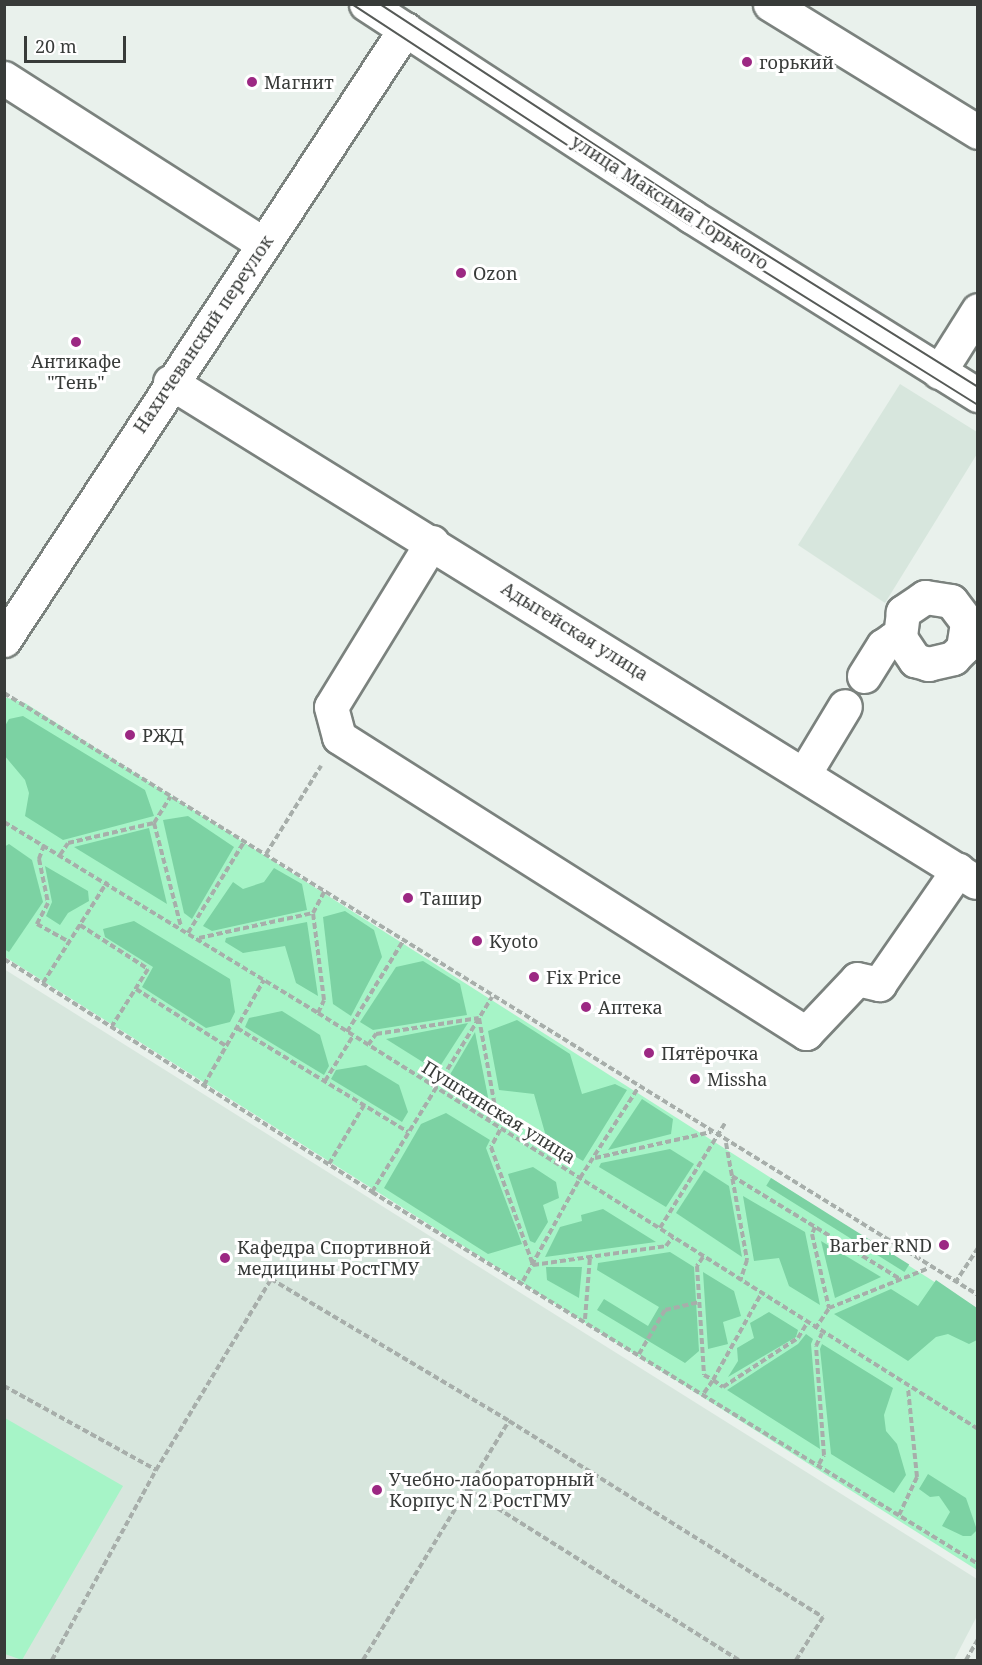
<!DOCTYPE html>
<html>
<head>
<meta charset="utf-8">
<style>
  body { margin:0 }
  #map { position:relative; width:982px; height:1665px; overflow:hidden; background:#e9f1ec; font-family:"Noto Serif",serif }
  div>[style] { position:absolute }
  [style*='--x'] { left:calc(var(--x)*1px); top:calc(var(--y)*1px); width:calc(var(--w)*1px); rotate:calc(var(--a)*1deg) }
  .built>* { inset:0; background:#d7e6dd }
  .green>* { inset:0; background:#a6f4c7 }
  .forest>* { inset:0; background:#7cd2a3; transform-origin:0 0 }
  .path>* { height:4px; margin-top:-2px; transform-origin:0; background:repeating-linear-gradient(90deg,#a7aeaa 0 6px,transparent 0 9px) }
  .roads { filter:drop-shadow(2px 0 #7b827e) drop-shadow(-2px 0 #7b827e) drop-shadow(0 2px #7b827e) drop-shadow(0 -2px #7b827e) }
  .minor>* { height:33px; margin:-16.5px; padding:0 16.5px; transform-origin:16.5px; border-radius:16.5px; background:#fff }
  .major>* { height:33px; margin:-16.5px; padding:0 16.5px; transform-origin:16.5px; border-radius:16.5px; background:#fff }
  .tram>* { height:1.5px; margin:-0.75px; padding:0 0.75px; transform-origin:0.75px; border-radius:0.75px; background:#565a57 }
  .dots>* { width:16px; height:16px; translate:-50% -50%; box-sizing:border-box; border:3px solid #fff; border-radius:50% }
  span { translate:-50% -50%; white-space:nowrap; text-align:center; line-height:1.15; -webkit-text-stroke:6px #fff; paint-order:stroke }
  .poi-label { font-size:18px; color:#383b39 }
  .left { translate:0 -50%; text-align:left }
  .right { translate:-100% -50%; text-align:right }
  .street-label { font-size:18px; color:#383b39 }
  .frame { position:absolute; inset:0; border:6px solid #383b39; pointer-events:none }
  .scale { position:absolute; left:24px; top:36px; width:102px; height:27px; box-sizing:border-box; border:3px solid #383b39; border-top:0; padding-left:8px; font-size:18px; line-height:21px; white-space:nowrap; color:#383b39; -webkit-text-stroke:4px #fff; paint-order:stroke }
</style>
</head>
<body>
<div id="map">
  <div class="built">
    <i style="clip-path:polygon(900px 384px,977px 432px,977px 454px,885px 603px,798px 545px)"></i>
    <i style="clip-path:polygon(4px 969px,977px 1579px,977px 1616px,954px 1660px,5px 1660px)"></i>
  </div>
  <div class="green">
    <i style="clip-path:polygon(4px 697px,25px 703px,977px 1309px,977px 1570px,5px 957px)"></i>
    <i style="clip-path:polygon(5px 1418px,123px 1486px,22px 1660px,5px 1654px)"></i>
  </div>
  <div class="forest">
    <i style="clip-path:polygon(23px 716px,145px 790px,154px 816px,63px 840px,25px 816px,29px 793px,25px 780px,4px 755px,5px 726px,9px 719px)"></i>
    <i style="clip-path:polygon(188px 816px,234px 847px,192px 919px,184px 913px,163px 820px)"></i>
    <i style="clip-path:polygon(149px 828px,167px 904px,74px 847px)"></i>
    <i style="clip-path:polygon(9px 844px,32px 860px,43px 902px,9px 952px,4px 949px,4px 847px)"></i>
    <i style="clip-path:polygon(45px 866px,88px 891px,89px 901px,68px 913px,60px 925px,46px 916px,52px 902px)"></i>
    <i style="clip-path:polygon(274px 868px,302px 884px,307px 910px,212px 931px,203px 926px,233px 882px,243px 889px,264px 882px)"></i>
    <i style="clip-path:polygon(345px 911px,374px 930px,382px 957px,351px 1016px,333px 1004px,323px 917px)"></i>
    <i style="clip-path:polygon(134px 921px,230px 979px,235px 1012px,230px 1022px,206px 1028px,142px 987px,153px 967px,105px 937px,103px 929px)"></i>
    <i style="clip-path:polygon(307px 922px,318px 996px,296px 983px,285px 946px,243px 953px,225px 942px,226px 938px)"></i>
    <i style="clip-path:polygon(423px 961px,460px 984px,467px 1015px,373px 1030px,360px 1022px,396px 967px)"></i>
    <i style="clip-path:polygon(282px 1011px,320px 1035px,329px 1066px,324px 1075px,245px 1027px,249px 1018px)"></i>
    <i style="clip-path:polygon(517px 1020px,570px 1054px,582px 1094px,615px 1084px,627px 1090px,583px 1161px,547px 1140px,534px 1094px,499px 1090px,488px 1031px)"></i>
    <i style="clip-path:polygon(468px 1023px,437px 1071px,386px 1039px)"></i>
    <i style="clip-path:polygon(475px 1032px,489px 1102px,448px 1078px)"></i>
    <i style="clip-path:polygon(366px 1065px,399px 1085px,408px 1112px,402px 1122px,331px 1079px,336px 1070px)"></i>
    <i style="clip-path:polygon(642px 1099px,673px 1119px,671px 1134px,608px 1150px)"></i>
    <i style="clip-path:polygon(446px 1113px,490px 1140px,486px 1148px,522px 1244px,488px 1254px,384px 1188px,421px 1124px)"></i>
    <i style="clip-path:polygon(670px 1149px,694px 1164px,666px 1207px,599px 1167px,601px 1163px)"></i>
    <i style="clip-path:polygon(533px 1167px,556px 1182px,559px 1198px,543px 1205px,548px 1222px,535px 1243px,530px 1241px,508px 1174px)"></i>
    <i style="clip-path:polygon(704px 1170px,729px 1186px,742px 1257px,676px 1213px)"></i>
    <i style="left:771px;top:1178px;width:163px;height:9px;rotate:32deg"></i>
    <i style="clip-path:polygon(743px 1196px,805px 1232px,820px 1305px,789px 1286px,779px 1258px,754px 1261px)"></i>
    <i style="clip-path:polygon(603px 1209px,656px 1242px,545px 1257px,560px 1227px,582px 1221px,581px 1215px)"></i>
    <i style="clip-path:polygon(821px 1241px,881px 1277px,835px 1298px)"></i>
    <i style="clip-path:polygon(670px 1252px,694px 1267px,699px 1351px,685px 1363px,597px 1310px,604px 1299px,648px 1326px,659px 1307px,597px 1270px,598px 1263px)"></i>
    <i style="clip-path:polygon(546px 1267px,582px 1267px,579px 1298px,547px 1280px)"></i>
    <i style="clip-path:polygon(703px 1272px,734px 1291px,741px 1316px,723px 1322px,728px 1344px,708px 1349px)"></i>
    <i style="clip-path:polygon(936px 1280px,977px 1308px,977px 1340px,969px 1344px,948px 1334px,936px 1337px,908px 1361px,834px 1314px,891px 1289px,918px 1306px)"></i>
    <i style="clip-path:polygon(769px 1312px,798px 1330px,796px 1337px,728px 1377px,738px 1361px,737px 1348px,754px 1338px,750px 1323px)"></i>
    <i style="clip-path:polygon(806px 1334px,813px 1339px,811px 1344px,820px 1449px,727px 1390px,798px 1344px)"></i>
    <i style="clip-path:polygon(822px 1344px,893px 1388px,884px 1415px,886px 1431px,897px 1444px,906px 1475px,894px 1493px,831px 1454px,820px 1349px)"></i>
    <i style="clip-path:polygon(928px 1474px,966px 1498px,977px 1530px,971px 1536px,963px 1536px,942px 1526px,950px 1512px,939px 1496px,930px 1497px,919px 1489px)"></i>
  </div>
  <div class="path">
    <i style="--x:4;--y:693;--w:1145;--a:31.72"></i>
    <i style="--x:4;--y:822;--w:368;--a:31.3"></i>
    <i style="--x:318;--y:1013;--w:780;--a:32.22"></i>
    <i style="--x:154;--y:823;--w:107;--a:75.4"></i>
    <i style="--x:44;--y:845;--w:15;--a:110"></i>
    <i style="--x:39;--y:859;--w:45;--a:78.4"></i>
    <i style="--x:48;--y:903;--w:24;--a:118"></i>
    <i style="--x:37;--y:924;--w:37;--a:29"></i>
    <i style="--x:266;--y:854;--w:104;--a:-58"></i>
    <i style="--x:60;--y:855;--w:14;--a:-56"></i>
    <i style="--x:68;--y:843;--w:88;--a:-13.1"></i>
    <i style="--x:154;--y:823;--w:31;--a:-58"></i>
    <i style="--x:80;--y:925;--w:81;--a:32.9"></i>
    <i style="--x:148;--y:969;--w:67;--a:122.3"></i>
    <i style="--x:188;--y:933;--w:107;--a:-58.4"></i>
    <i style="--x:199;--y:938;--w:117;--a:-12.4"></i>
    <i style="--x:4;--y:959;--w:436;--a:32.3"></i>
    <i style="--x:372;--y:1192;--w:711;--a:31.54"></i>
    <i style="--x:43;--y:983;--w:120;--a:-57.6"></i>
    <i style="--x:136;--y:989;--w:107;--a:32.3"></i>
    <i style="--x:318;--y:1013;--w:14;--a:-65"></i>
    <i style="--x:324;--y:1000;--w:88;--a:-97.2"></i>
    <i style="--x:313;--y:913;--w:24;--a:-62"></i>
    <i style="--x:237;--y:1028;--w:200;--a:31.3"></i>
    <i style="--x:347;--y:1032;--w:107;--a:-58.4"></i>
    <i style="--x:368;--y:1045;--w:14;--a:-54"></i>
    <i style="--x:376;--y:1034;--w:104;--a:-8.8"></i>
    <i style="--x:479;--y:1018;--w:90;--a:79.8"></i>
    <i style="--x:495;--y:1107;--w:16;--a:120"></i>
    <i style="--x:325;--y:1081;--w:53;--a:-58.1"></i>
    <i style="--x:204;--y:1085;--w:121;--a:-60.3"></i>
    <i style="--x:500;--y:1130;--w:19;--a:118"></i>
    <i style="--x:491;--y:1147;--w:125;--a:70.4"></i>
    <i style="--x:533;--y:1265;--w:134;--a:-8.1"></i>
    <i style="--x:666;--y:1246;--w:11;--a:-52"></i>
    <i style="--x:726;--y:1143;--w:119;--a:79.8"></i>
    <i style="--x:747;--y:1260;--w:22;--a:108"></i>
    <i style="--x:595;--y:1158;--w:119;--a:-12.6"></i>
    <i style="--x:329;--y:1164;--w:69;--a:-59.3"></i>
    <i style="--x:732;--y:1176;--w:197;--a:31.5"></i>
    <i style="--x:372;--y:1192;--w:229;--a:-58.4"></i>
    <i style="--x:815;--y:1227;--w:8;--a:113"></i>
    <i style="--x:812;--y:1234;--w:76;--a:77.1"></i>
    <i style="--x:660;--y:1228;--w:123;--a:-58.2"></i>
    <i style="--x:703;--y:1257;--w:11;--a:124"></i>
    <i style="--x:697;--y:1266;--w:109;--a:86.3"></i>
    <i style="--x:704;--y:1375;--w:10;--a:29"></i>
    <i style="--x:713;--y:1380;--w:98;--a:-60.8"></i>
    <i style="--x:523;--y:1281;--w:118;--a:-61"></i>
    <i style="--x:580;--y:1178;--w:107;--a:-57.2"></i>
    <i style="--x:955;--y:1283;--w:42;--a:-56.7"></i>
    <i style="--x:585;--y:1319;--w:62;--a:-85.4"></i>
    <i style="--x:815;--y:1329;--w:25;--a:-56"></i>
    <i style="--x:829;--y:1308;--w:108;--a:-21.8"></i>
    <i style="--x:639;--y:1354;--w:51;--a:-59.4"></i>
    <i style="--x:665;--y:1310;--w:35;--a:-13"></i>
    <i style="--x:4;--y:1386;--w:174;--a:28.9"></i>
    <i style="--x:704;--y:1393;--w:16;--a:-55"></i>
    <i style="--x:713;--y:1380;--w:12;--a:35"></i>
    <i style="--x:723;--y:1387;--w:90;--a:-33.2"></i>
    <i style="--x:798;--y:1338;--w:17;--a:-59"></i>
    <i style="--x:819;--y:1464;--w:10;--a:-61"></i>
    <i style="--x:824;--y:1455;--w:109;--a:-94.2"></i>
    <i style="--x:816;--y:1346;--w:14;--a:-65"></i>
    <i style="--x:467;--y:1489;--w:321;--a:32.2"></i>
    <i style="--x:899;--y:1515;--w:42;--a:-64.7"></i>
    <i style="--x:917;--y:1477;--w:89;--a:-95.8"></i>
    <i style="--x:52;--y:1660;--w:217;--a:-61.3"></i>
    <i style="--x:156;--y:1470;--w:223;--a:-58.9"></i>
    <i style="--x:271;--y:1279;--w:277;--a:30.8"></i>
    <i style="--x:509;--y:1421;--w:370;--a:32"></i>
    <i style="--x:823;--y:1617;--w:51;--a:122.1"></i>
    <i style="--x:363;--y:1660;--w:280;--a:-58.6"></i>
    <i style="--x:966;--y:1660;--w:24;--a:-60"></i>
  </div>
  <div class="roads">
    <div class="minor">
      <i style="--x:770;--y:4;--w:244;--a:31.6"></i>
      <i style="--x:4;--y:78;--w:308;--a:32.6"></i>
      <i style="--x:939;--y:372;--w:73;--a:-57.8"></i>
      <i style="--x:170;--y:382;--w:948;--a:31.81"></i>
      <i style="--x:432;--y:542;--w:193;--a:121.5"></i>
      <i style="--x:331;--y:707;--w:31;--a:75"></i>
      <i style="--x:339;--y:737;--w:553;--a:32.37"></i>
      <i style="--x:806;--y:1033;--w:74;--a:-46.6"></i>
      <i style="--x:857;--y:979;--w:23;--a:13"></i>
      <i style="--x:879;--y:984;--w:139;--a:-55.3"></i>
      <i style="--x:4;--y:640;--w:731;--a:-56.72"></i>
      <i style="--x:864;--y:676;--w:36;--a:-58"></i>
      <i style="--x:883;--y:646;--w:12;--a:-35"></i>
      <i style="--x:893;--y:639;--w:7;--a:-8"></i>
      <i style="--x:900;--y:638;--w:27;--a:56"></i>
      <i style="--x:915;--y:660;--w:14;--a:17"></i>
      <i style="--x:928;--y:664;--w:26;--a:-13"></i>
      <i style="--x:953;--y:658;--w:14;--a:-45"></i>
      <i style="--x:963;--y:648;--w:26;--a:-81"></i>
      <i style="--x:967;--y:622;--w:26;--a:-127"></i>
      <i style="--x:951;--y:601;--w:26;--a:-171"></i>
      <i style="--x:925;--y:597;--w:27;--a:146"></i>
      <i style="--x:903;--y:612;--w:26;--a:97"></i>
      <i style="--x:804;--y:774;--w:79;--a:-58.9"></i>
    </div>
    <div class="major">
      <i style="--x:366;--y:4;--w:388;--a:33.1"></i>
      <i style="--x:691;--y:216;--w:338;--a:32"></i>
    </div>
  </div>
  <div class="tram">
    <i style="--x:352;--y:4;--w:400;--a:33.2"></i>
    <i style="--x:687;--y:223;--w:343;--a:32"></i>
    <i style="--x:380;--y:4;--w:376;--a:33.2"></i>
    <i style="--x:695;--y:210;--w:334;--a:32"></i>
  </div>
  <div class="dots">
    <i style="left:747px;top:62px;background:#9c2883"></i>
    <i style="left:252px;top:82px;background:#9c2883"></i>
    <i style="left:461px;top:273px;background:#9c2883"></i>
    <i style="left:76px;top:342px;background:#9c2883"></i>
    <i style="left:130px;top:735px;background:#9c2883"></i>
    <i style="left:408px;top:898px;background:#9c2883"></i>
    <i style="left:477px;top:941px;background:#9c2883"></i>
    <i style="left:534px;top:977px;background:#9c2883"></i>
    <i style="left:586px;top:1007px;background:#9c2883"></i>
    <i style="left:649px;top:1053px;background:#9c2883"></i>
    <i style="left:695px;top:1079px;background:#9c2883"></i>
    <i style="left:944px;top:1245px;background:#9c2883"></i>
    <i style="left:225px;top:1258px;background:#9c2883"></i>
    <i style="left:377px;top:1490px;background:#9c2883"></i>
  </div>
  <div class="poi-label">
    <span class="left" style="left:759px;top:62px">горький</span>
    <span class="left" style="left:264px;top:82px">Магнит</span>
    <span class="left" style="left:473px;top:273px">Ozon</span>
    <span style="left:76px;top:372px">Антикафе<br>"Тень"</span>
    <span class="left" style="left:142px;top:735px">РЖД</span>
    <span class="left" style="left:420px;top:898px">Ташир</span>
    <span class="left" style="left:489px;top:941px">Kyoto</span>
    <span class="left" style="left:546px;top:977px">Fix Price</span>
    <span class="left" style="left:598px;top:1007px">Аптека</span>
    <span class="left" style="left:661px;top:1053px">Пятёрочка</span>
    <span class="left" style="left:707px;top:1079px">Missha</span>
    <span class="right" style="left:932px;top:1245px">Barber RND</span>
    <span class="left" style="left:237px;top:1258px">Кафедра Спортивной<br>медицины РостГМУ</span>
    <span class="left" style="left:389px;top:1490px">Учебно-лабораторный<br>Корпус N 2 РостГМУ</span>
  </div>
  <div class="street-label">
    <span style="left:670px;top:202px;rotate:33deg">улица Максима Горького</span>
    <span style="left:203px;top:334px;rotate:-56deg">Нахичеванский переулок</span>
    <span style="left:575px;top:631px;rotate:32deg">Адыгейская улица</span>
    <span style="left:499px;top:1112px;rotate:32deg">Пушкинская улица</span>
  </div>
  <div class="frame"></div>
  <div class="scale">20 m</div>
</div>
</body>
</html>
